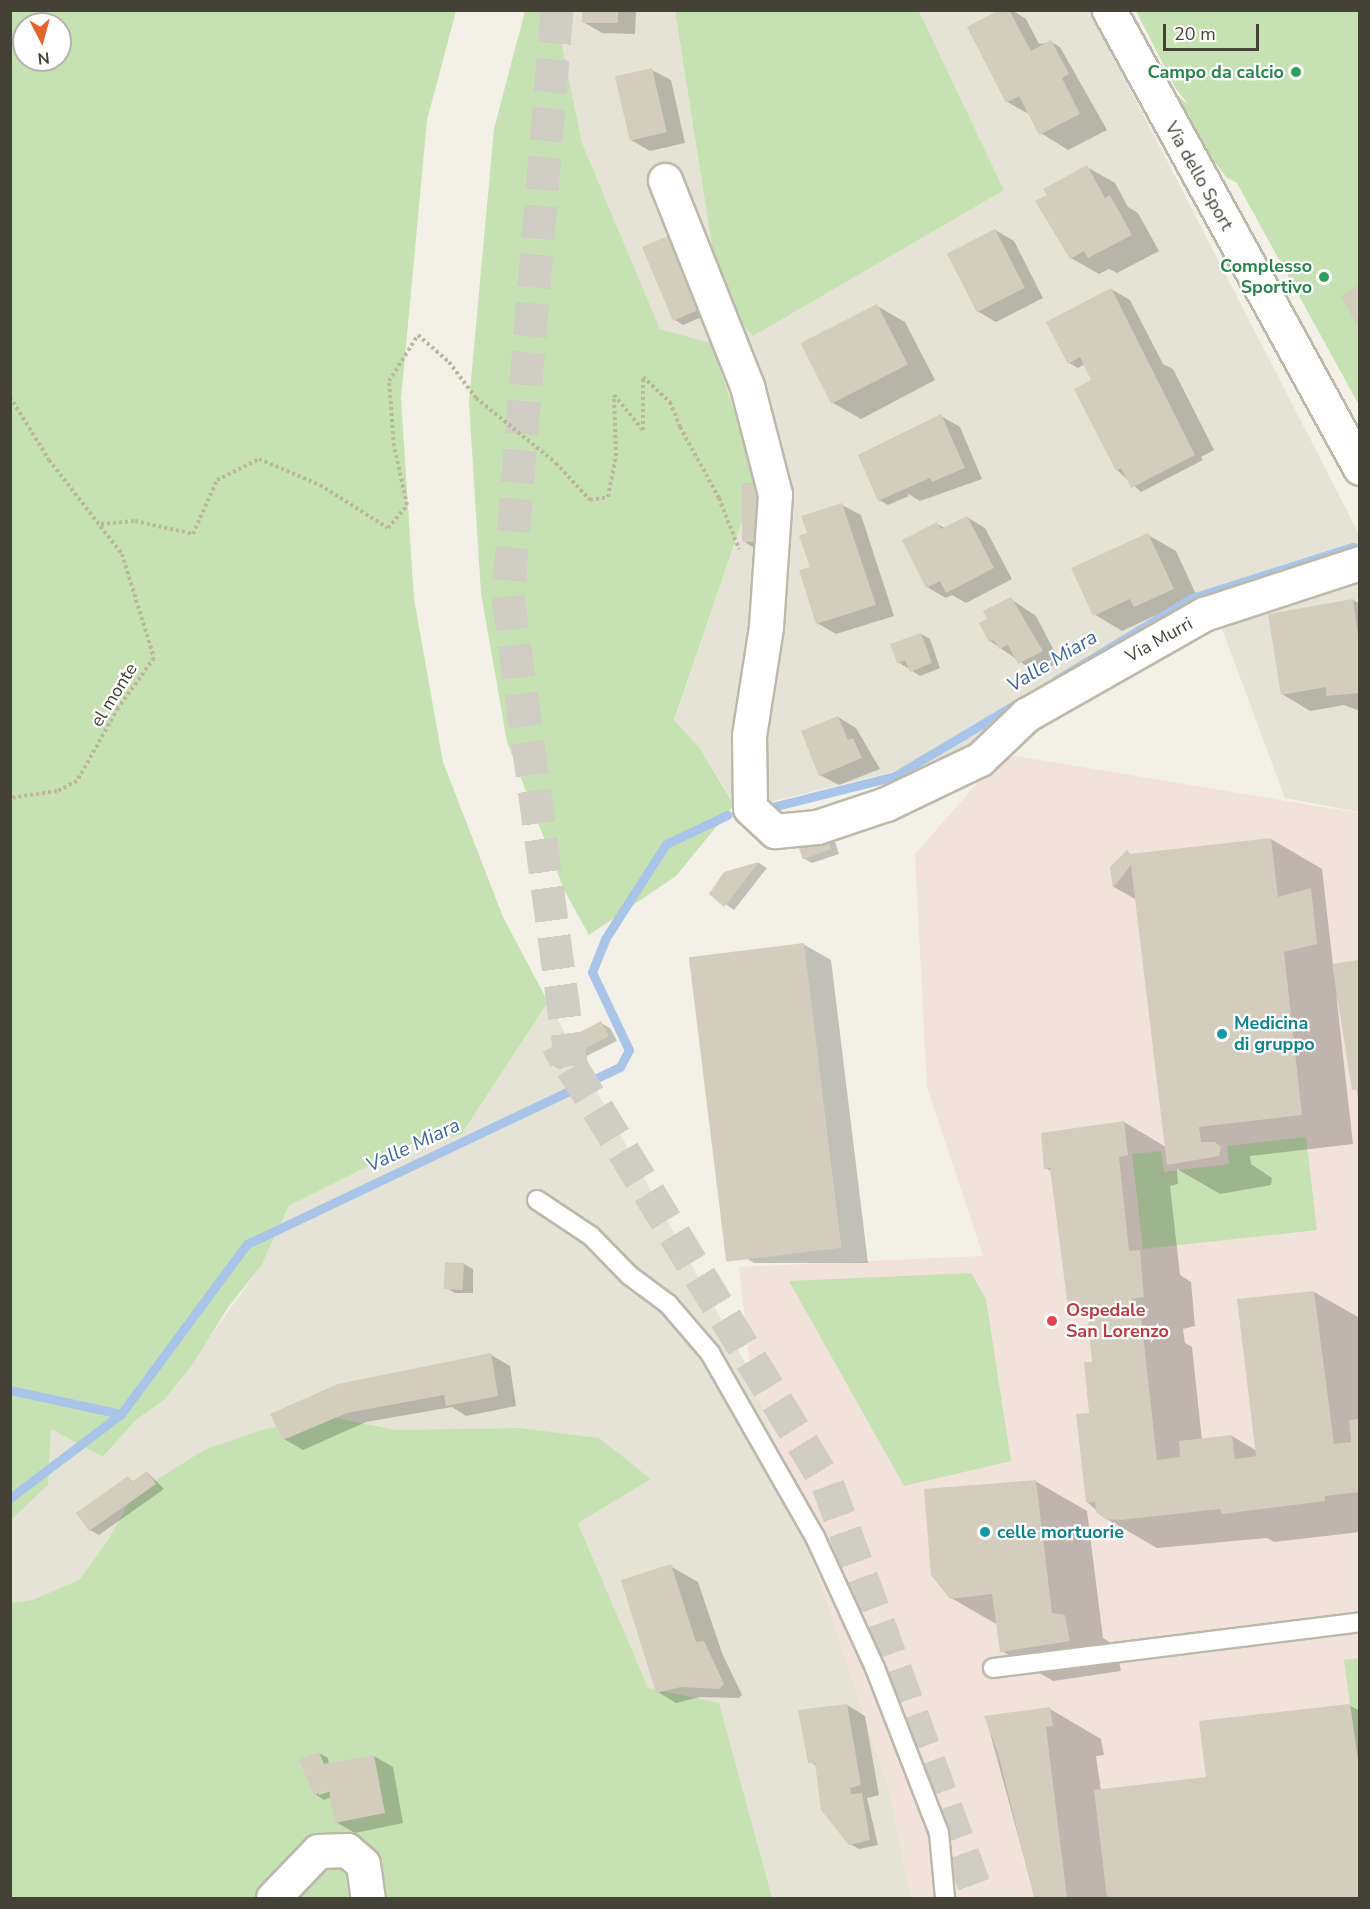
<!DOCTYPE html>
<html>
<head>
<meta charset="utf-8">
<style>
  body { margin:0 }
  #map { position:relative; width:1370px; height:1909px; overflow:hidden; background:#f2f0e7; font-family:"Nunito Sans",sans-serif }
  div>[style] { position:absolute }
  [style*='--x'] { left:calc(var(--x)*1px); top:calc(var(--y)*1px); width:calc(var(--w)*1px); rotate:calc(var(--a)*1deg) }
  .residential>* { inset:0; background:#e5e3d5 }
  .medical>* { inset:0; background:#f1e2db }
  .green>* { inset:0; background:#c6e2b3 }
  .shadow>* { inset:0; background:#0003 }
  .stream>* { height:9px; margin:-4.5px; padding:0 4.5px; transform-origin:4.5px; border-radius:4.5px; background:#a9c4e9 }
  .building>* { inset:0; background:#d2cdbd; transform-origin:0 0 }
  .primary-tunnel>* { height:33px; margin-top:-16.5px; transform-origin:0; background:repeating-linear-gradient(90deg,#cfcdc4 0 33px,transparent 0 49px) }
  .path>* { height:4px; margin-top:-2px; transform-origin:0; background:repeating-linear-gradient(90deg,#bcb69d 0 3px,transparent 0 6px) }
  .roads { filter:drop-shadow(2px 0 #bcb9aa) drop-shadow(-2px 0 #bcb9aa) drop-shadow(0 2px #bcb9aa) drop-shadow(0 -2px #bcb9aa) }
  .lane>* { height:18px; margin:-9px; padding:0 9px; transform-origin:9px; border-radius:9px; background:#fff }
  .street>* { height:33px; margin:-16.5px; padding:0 16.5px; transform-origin:16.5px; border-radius:16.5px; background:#fff }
  .dots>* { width:16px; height:16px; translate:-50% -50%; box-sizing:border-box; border:3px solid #fff; border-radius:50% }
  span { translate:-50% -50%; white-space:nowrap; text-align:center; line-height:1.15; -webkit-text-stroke:4.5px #fff; paint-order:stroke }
  .leisure-label { font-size:18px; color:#27864d; font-weight:700 }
  .right { translate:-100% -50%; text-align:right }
  .street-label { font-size:18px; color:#444136 }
  .culture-label { font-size:18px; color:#0d838f; font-weight:700 }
  .left { translate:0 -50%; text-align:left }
  .health-label { font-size:18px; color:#be3a42; font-weight:700 }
  .water-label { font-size:20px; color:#3a67a5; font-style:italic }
  .frame { position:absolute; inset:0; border:12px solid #444136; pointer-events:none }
  .north { position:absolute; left:12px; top:12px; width:60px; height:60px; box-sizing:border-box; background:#fff; border:2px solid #b4b3af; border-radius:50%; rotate:174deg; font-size:16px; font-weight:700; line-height:24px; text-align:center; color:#444136 }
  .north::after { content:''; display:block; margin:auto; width:21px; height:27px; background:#e5642b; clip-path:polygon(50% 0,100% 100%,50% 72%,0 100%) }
  .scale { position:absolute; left:1163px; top:24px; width:96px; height:27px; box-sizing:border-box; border:3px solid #444136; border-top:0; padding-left:8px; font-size:18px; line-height:21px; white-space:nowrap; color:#444136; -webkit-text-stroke:4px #fff; paint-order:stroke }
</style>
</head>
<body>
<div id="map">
  <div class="residential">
    <i style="clip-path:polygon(555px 11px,675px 11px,720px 297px,1004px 190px,919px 11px,1090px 11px,1359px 534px,1359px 812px,1285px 798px,1218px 618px,1003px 745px,738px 810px,699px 747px,674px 721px,757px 478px,711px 343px,660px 329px,582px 143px)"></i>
    <i style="clip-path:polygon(548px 1002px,751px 1374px,890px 1793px,911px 1898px,772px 1898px,764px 1871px,648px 1689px,578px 1522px,651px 1479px,454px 1431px,396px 1430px,332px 1417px,133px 1494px,106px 1543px,79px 1580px,32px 1600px,11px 1603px,11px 1520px,48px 1485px,51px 1429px,104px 1457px,136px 1420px,164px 1400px,261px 1266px,289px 1206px,410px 1145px,461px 1135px)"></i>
  </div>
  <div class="medical">
    <i style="clip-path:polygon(1003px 754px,1359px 813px,1359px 1898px,911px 1898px,890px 1793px,751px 1374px,739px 1267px,983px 1256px,927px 1087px,915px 854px)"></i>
  </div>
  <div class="green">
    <i style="clip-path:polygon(evenodd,10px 11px,456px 11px,427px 120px,401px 399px,414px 599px,443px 762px,503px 917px,548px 1002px,461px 1135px,410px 1145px,289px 1206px,261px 1266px,229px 1306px,192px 1365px,164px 1400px,136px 1420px,103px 1457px,51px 1429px,48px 1485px,11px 1520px,10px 11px,24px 24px,60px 24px,60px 60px,24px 60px,24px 24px)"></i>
    <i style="clip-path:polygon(525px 11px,555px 11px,582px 143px,660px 329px,711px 343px,757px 478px,674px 720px,699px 747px,734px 805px,676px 876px,589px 935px,564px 890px,507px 742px,481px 593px,469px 402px,494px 129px)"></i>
    <i style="clip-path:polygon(675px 11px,919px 11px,1004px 190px,753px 336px,720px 297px)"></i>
    <i style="clip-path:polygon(1136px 11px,1359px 11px,1359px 405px,1237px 183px,1226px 177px,1188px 127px,1179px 97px,1189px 105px,1176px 89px)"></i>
    <i style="clip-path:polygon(1306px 1137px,1317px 1230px,1143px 1249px,1132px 1154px,1161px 1151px,1164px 1172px,1229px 1164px,1227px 1146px)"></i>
    <i style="clip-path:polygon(971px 1273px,986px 1299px,1011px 1461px,904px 1486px,789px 1281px)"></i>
    <i style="clip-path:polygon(332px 1417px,396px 1430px,519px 1428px,599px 1438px,651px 1479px,578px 1523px,648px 1688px,719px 1703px,772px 1898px,11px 1898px,10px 1603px,32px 1600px,79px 1580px,106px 1543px,133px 1495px,204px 1450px,265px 1429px)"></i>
    <i style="clip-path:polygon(1359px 1658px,1359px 1767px,1344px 1660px)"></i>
  </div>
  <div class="shadow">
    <i style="clip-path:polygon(584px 10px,636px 10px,635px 34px,602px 33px,583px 22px)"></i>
    <i style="clip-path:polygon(1002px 10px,1012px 10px,1026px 19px,1039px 44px,1051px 42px,1060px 47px,1107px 130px,1068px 150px,1041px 133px,1031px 115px,1007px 102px)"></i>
    <i style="clip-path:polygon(652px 70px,671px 80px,685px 143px,650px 151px,631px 140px)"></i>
    <i style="clip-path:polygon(1087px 167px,1115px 183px,1128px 207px,1138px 213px,1159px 251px,1117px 273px,1109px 269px,1099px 274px,1071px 258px)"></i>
    <i style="clip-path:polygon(995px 230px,1014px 241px,1043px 298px,996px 322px,977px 311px)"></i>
    <i style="clip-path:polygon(644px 248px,720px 309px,683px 325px,675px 320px)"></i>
    <i style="clip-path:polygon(1360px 287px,1360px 326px,1343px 296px)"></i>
    <i style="clip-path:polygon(1111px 289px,1130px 300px,1163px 364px,1173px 369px,1214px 450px,1201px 457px,1203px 460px,1141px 492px,1117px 470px,1094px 380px,1085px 364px,1078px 368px,1069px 363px)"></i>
    <i style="clip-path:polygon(877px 306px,905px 322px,935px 380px,861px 419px,833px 403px)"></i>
    <i style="clip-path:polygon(941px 416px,960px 427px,982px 479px,920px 501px,907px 493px,909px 496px,888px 505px,879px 500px,860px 455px)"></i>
    <i style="clip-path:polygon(743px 484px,761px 552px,743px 541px)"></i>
    <i style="clip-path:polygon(842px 505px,861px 515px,894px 616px,836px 634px,817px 623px,809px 534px)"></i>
    <i style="clip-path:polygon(967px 517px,985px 528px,1012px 579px,966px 603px,952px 595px,946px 598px,927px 587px,937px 524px,945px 528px)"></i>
    <i style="clip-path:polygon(1148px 535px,1176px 551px,1201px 605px,1163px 622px,1154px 616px,1122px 631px,1094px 614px)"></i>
    <i style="clip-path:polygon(1011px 599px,1036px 616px,1060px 662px,1037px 673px,990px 641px,989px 620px)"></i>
    <i style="clip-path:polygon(1353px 600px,1360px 604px,1360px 711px,1344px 705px,1310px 711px,1282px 694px)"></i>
    <i style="clip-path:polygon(921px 634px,930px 639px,940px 668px,920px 676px,898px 662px)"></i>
    <i style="clip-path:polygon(838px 717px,856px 728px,880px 769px,839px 785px,820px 775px)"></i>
    <i style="clip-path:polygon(826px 836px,835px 842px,839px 854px,812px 863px,803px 858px)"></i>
    <i style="clip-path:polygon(1271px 839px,1322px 869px,1333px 965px,1360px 961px,1360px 1106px,1336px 993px,1353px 1144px,1250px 1156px,1251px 1164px,1272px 1178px,1271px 1185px,1220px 1194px,1177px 1169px,1178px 1184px,1170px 1186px,1180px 1275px,1191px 1282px,1195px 1326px,1183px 1329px,1185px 1343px,1192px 1347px,1202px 1440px,1232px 1436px,1257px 1451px,1314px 1292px,1360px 1318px,1360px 1532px,1274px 1542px,1267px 1538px,1157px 1548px,1105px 1518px,1087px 1502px,1094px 1363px,1091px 1319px,1069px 1306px,1052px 1172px,1046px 1168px,1124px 1122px,1166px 1147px,1137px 900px,1114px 887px,1112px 868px,1127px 852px,1133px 856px)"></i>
    <i style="clip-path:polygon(759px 863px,767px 868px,734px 910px,711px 894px,725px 874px)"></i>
    <i style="clip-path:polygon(803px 944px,831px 960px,868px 1263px,754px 1263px,726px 1246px)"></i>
    <i style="clip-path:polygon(601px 1023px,610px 1028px,617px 1041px,560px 1069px,551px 1064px)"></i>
    <i style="clip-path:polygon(464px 1264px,473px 1269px,473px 1293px,455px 1293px,446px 1288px)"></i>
    <i style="clip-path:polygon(491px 1355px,510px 1366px,516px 1406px,466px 1416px,452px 1407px,366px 1422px,303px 1450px,284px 1439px,272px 1415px)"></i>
    <i style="clip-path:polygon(147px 1472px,164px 1489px,99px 1535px,90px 1530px,128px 1478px,134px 1482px)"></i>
    <i style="clip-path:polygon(1035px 1481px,1087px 1511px,1103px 1638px,1116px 1646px,1121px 1671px,1053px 1681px,1002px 1651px,998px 1625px,951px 1598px)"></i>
    <i style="clip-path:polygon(670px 1566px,698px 1582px,722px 1653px,742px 1695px,739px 1698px,700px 1697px,676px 1703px,658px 1692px)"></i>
    <i style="clip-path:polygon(847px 1705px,865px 1716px,879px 1795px,867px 1798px,878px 1845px,859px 1849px,850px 1844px,817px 1766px,810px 1762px)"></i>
    <i style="clip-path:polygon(1349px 1705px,1360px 1711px,1360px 1898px,1035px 1898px,986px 1718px,1050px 1709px,1101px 1739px,1104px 1755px,1096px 1756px,1101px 1791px,1207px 1779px)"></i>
    <i style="clip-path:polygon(evenodd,319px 1753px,328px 1758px,329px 1765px,374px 1756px,393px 1767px,403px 1823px,355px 1833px,336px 1822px,332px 1797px,324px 1800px,315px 1794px,319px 1753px,335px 1786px,336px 1789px,319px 1795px,319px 1792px,335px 1786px)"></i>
  </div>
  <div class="stream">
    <i style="--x:1056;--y:680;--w:159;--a:-31.1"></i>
    <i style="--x:1192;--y:598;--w:169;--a:-17.6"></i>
    <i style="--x:772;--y:807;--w:127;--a:-14.1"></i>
    <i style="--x:895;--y:776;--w:147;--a:-30.8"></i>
    <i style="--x:10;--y:1390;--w:114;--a:12.2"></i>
    <i style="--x:10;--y:1498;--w:139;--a:-37.1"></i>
    <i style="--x:121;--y:1414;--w:212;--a:-53.5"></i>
    <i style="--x:247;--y:1244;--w:413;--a:-25.4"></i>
    <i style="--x:620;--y:1067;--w:19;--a:-62"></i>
    <i style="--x:629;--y:1050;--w:86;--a:-115.4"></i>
    <i style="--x:592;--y:972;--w:35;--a:-68"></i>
    <i style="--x:605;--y:939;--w:113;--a:-57.3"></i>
    <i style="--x:666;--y:844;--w:68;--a:-25.4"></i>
  </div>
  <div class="building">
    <i style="left:582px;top:10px;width:36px;height:13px"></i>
    <i style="clip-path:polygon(999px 10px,1009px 10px,1031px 51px,1051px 40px,1069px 74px,1062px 78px,1080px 114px,1039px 135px,1019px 96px,1006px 103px,967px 27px)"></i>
    <i style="left:652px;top:68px;width:66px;height:38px;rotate:77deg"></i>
    <i style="clip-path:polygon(1087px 165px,1105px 198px,1110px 195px,1132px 235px,1088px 258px,1084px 251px,1070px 259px,1035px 201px,1047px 195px,1043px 189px)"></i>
    <i style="left:995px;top:229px;width:66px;height:54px;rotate:63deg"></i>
    <i style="clip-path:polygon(675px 233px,712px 304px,673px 321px,642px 247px)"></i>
    <i style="clip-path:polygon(1359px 285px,1359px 329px,1341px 296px)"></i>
    <i style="clip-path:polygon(1111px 288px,1195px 455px,1131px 488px,1121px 468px,1116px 471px,1074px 389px,1091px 380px,1080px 357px,1068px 364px,1046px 322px)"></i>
    <i style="left:877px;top:304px;width:68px;height:86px;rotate:63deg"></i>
    <i style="clip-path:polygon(941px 414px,965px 468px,932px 482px,930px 478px,878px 501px,858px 455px)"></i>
    <i style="left:742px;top:483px;width:20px;height:59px"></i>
    <i style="clip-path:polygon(842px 503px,876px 605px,816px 624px,799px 570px,810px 567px,799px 536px,807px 533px,801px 516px)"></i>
    <i style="clip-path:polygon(967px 516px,994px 568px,946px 593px,940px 581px,926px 588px,902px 540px,937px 522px,941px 529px)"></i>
    <i style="clip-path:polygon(1148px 533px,1174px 589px,1134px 607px,1130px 599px,1093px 616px,1071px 568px)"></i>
    <i style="clip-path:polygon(1011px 597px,1043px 651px,1018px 664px,1008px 645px,999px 649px,994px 640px,989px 642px,979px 623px,987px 619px,983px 611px)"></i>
    <i style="clip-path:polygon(1353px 599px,1359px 642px,1359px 693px,1326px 696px,1326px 687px,1281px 695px,1268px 614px)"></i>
    <i style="clip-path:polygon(921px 633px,932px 663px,910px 672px,905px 660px,897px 663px,890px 644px)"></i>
    <i style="clip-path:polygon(838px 716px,848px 740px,853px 738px,862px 758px,819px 776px,801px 731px)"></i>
    <i style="left:826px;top:835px;width:15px;height:30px;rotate:70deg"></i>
    <i style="clip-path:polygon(1271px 838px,1278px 897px,1311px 888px,1317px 944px,1284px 952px,1302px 1115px,1199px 1127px,1201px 1142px,1215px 1142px,1221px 1147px,1219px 1156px,1167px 1165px,1131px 865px,1113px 888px,1110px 867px,1127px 850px,1130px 854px)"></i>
    <i style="clip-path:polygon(759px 862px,724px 907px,709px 894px,724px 872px)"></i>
    <i style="left:804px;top:943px;width:307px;height:116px;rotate:83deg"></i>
    <i style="clip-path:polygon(1359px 960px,1359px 1097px,1358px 1097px,1357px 1089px,1352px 1090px,1332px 964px)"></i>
    <i style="left:601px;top:1021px;width:17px;height:66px;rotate:62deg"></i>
    <i style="clip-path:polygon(1124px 1121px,1128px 1155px,1119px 1157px,1129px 1251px,1140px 1250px,1144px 1297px,1132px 1299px,1134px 1317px,1141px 1316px,1157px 1460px,1180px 1457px,1179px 1441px,1232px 1435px,1235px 1459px,1256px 1456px,1237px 1299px,1314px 1291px,1334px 1444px,1351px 1442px,1349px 1420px,1359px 1419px,1359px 1492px,1325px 1496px,1325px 1501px,1222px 1514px,1220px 1509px,1121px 1520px,1105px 1519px,1096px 1512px,1095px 1502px,1086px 1503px,1076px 1414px,1089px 1413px,1084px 1362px,1092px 1362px,1088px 1322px,1091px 1321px,1089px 1305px,1068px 1307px,1050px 1168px,1044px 1169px,1041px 1133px)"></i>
    <i style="left:445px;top:1262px;width:19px;height:27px;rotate:3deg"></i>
    <i style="clip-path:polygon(491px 1353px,498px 1396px,446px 1406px,444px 1395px,347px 1413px,283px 1440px,270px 1414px,338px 1384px)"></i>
    <i style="clip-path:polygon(147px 1471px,156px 1484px,89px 1531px,76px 1513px,128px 1476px,132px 1482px)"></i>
    <i style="clip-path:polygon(1036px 1480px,1052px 1613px,1065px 1615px,1070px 1641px,1000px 1652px,992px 1594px,950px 1599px,931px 1575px,924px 1489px)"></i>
    <i style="clip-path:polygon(671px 1564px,696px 1642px,704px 1641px,724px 1684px,719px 1689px,681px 1687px,656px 1693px,621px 1580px)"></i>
    <i style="clip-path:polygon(847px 1704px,861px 1785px,850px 1788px,851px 1794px,862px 1793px,870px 1840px,849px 1845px,821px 1810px,815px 1763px,808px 1763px,798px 1710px)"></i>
    <i style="clip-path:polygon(1350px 1704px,1359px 1767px,1359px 1898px,1107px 1898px,1094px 1790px,1206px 1777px,1199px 1721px)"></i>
    <i style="clip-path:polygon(1050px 1707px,1053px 1726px,1046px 1727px,1067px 1898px,1034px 1898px,998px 1753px,984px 1716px)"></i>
    <i style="clip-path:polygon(319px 1752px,324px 1764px,374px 1755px,385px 1813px,335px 1823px,329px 1790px,314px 1795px,299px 1760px)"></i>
  </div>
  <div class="primary-tunnel">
    <i style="--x:557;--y:10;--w:588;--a:94.78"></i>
    <i style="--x:508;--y:596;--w:475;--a:82.3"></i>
    <i style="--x:572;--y:1067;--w:490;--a:58.5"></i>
    <i style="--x:828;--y:1485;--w:440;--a:69.9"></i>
  </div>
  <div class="path">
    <i style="--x:10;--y:397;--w:74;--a:58.2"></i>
    <i style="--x:49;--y:460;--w:119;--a:52.2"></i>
    <i style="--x:122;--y:554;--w:109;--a:72.9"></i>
    <i style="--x:154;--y:658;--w:62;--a:125.8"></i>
    <i style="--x:118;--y:708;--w:84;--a:119.3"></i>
    <i style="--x:77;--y:781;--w:22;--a:153"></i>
    <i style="--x:57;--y:791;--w:48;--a:171.5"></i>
    <i style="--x:101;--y:524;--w:34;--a:-5"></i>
    <i style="--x:135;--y:521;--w:59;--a:12.6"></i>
    <i style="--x:193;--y:534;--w:59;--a:-66"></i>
    <i style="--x:217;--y:480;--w:47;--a:-26.6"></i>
    <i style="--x:259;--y:459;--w:66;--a:23.1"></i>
    <i style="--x:320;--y:485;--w:80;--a:32.3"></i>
    <i style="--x:388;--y:528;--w:30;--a:-50"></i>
    <i style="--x:407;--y:505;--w:60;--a:-102.4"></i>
    <i style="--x:394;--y:446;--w:65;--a:-94.4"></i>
    <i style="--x:389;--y:381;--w:54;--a:-57.8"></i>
    <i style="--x:418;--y:335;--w:41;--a:41.1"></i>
    <i style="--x:449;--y:362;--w:45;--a:53.1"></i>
    <i style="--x:476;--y:398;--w:103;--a:39.1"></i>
    <i style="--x:556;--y:463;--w:50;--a:47.4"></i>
    <i style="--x:590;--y:500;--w:18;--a:-9"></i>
    <i style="--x:608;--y:497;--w:42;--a:-79"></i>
    <i style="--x:616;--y:456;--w:61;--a:-91.9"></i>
    <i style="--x:614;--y:395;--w:45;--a:50.4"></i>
    <i style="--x:643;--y:430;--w:53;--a:-90"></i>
    <i style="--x:643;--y:377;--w:37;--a:43"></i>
    <i style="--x:670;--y:402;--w:27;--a:68"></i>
    <i style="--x:680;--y:427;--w:81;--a:61.2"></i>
    <i style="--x:719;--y:498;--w:55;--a:68.6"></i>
  </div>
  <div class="roads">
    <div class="lane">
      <i style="--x:537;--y:1200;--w:65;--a:33.7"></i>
      <i style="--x:591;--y:1236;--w:54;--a:45.7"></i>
      <i style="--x:629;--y:1275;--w:49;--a:36.6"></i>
      <i style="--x:668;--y:1304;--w:65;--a:49.4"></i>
      <i style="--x:710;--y:1353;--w:212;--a:60.3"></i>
      <i style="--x:815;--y:1537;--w:144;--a:65.4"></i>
      <i style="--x:875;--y:1668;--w:177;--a:68.8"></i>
      <i style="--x:939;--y:1833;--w:65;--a:84.7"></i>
      <i style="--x:993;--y:1668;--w:370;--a:-7.1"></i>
    </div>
    <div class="street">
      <i style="--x:1109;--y:10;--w:522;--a:61.28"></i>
      <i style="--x:665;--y:180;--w:222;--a:68.3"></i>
      <i style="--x:747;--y:386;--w:112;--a:75.5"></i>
      <i style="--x:775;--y:494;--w:133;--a:93.9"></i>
      <i style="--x:766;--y:627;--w:110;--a:98.9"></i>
      <i style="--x:749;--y:736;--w:72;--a:89.2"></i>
      <i style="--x:750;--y:808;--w:34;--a:43"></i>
      <i style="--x:775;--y:831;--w:42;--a:-5.4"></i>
      <i style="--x:817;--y:827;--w:73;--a:-18.4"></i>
      <i style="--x:886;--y:804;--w:104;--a:-25.6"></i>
      <i style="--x:980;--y:759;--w:64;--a:-43.7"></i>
      <i style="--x:1026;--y:715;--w:205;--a:-29.6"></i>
      <i style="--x:1204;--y:614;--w:164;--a:-18.1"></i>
      <i style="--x:273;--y:1898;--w:65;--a:-46.2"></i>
      <i style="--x:318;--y:1851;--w:29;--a:-2"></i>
      <i style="--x:347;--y:1850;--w:21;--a:41"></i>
      <i style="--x:363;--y:1864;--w:34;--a:82"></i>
    </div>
  </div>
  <div class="dots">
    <i style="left:1296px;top:72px;background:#2e9e5b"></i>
    <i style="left:1324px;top:277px;background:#2e9e5b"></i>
    <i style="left:1222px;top:1034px;background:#0f9aa8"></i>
    <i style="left:1052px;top:1321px;background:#e0444e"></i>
    <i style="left:985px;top:1532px;background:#0f9aa8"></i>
  </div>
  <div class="leisure-label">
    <span class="right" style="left:1284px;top:72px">Campo da calcio</span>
    <span class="right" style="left:1312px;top:277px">Complesso<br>Sportivo</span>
  </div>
  <div class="street-label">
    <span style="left:1199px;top:176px;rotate:61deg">Via dello Sport</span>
    <span style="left:1159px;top:640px;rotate:-29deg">Via Murri</span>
    <span style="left:114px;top:695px;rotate:-58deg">el monte</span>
  </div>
  <div class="culture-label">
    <span class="left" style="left:1234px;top:1034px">Medicina<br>di gruppo</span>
    <span class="left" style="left:997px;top:1532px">celle mortuorie</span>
  </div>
  <div class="health-label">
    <span class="left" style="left:1066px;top:1321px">Ospedale<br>San Lorenzo</span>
  </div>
  <div class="water-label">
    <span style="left:1052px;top:661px;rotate:-31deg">Valle Miara</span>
    <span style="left:413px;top:1145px;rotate:-25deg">Valle Miara</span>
  </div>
  <div class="frame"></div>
  <div class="north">N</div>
  <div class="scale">20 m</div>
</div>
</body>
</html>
